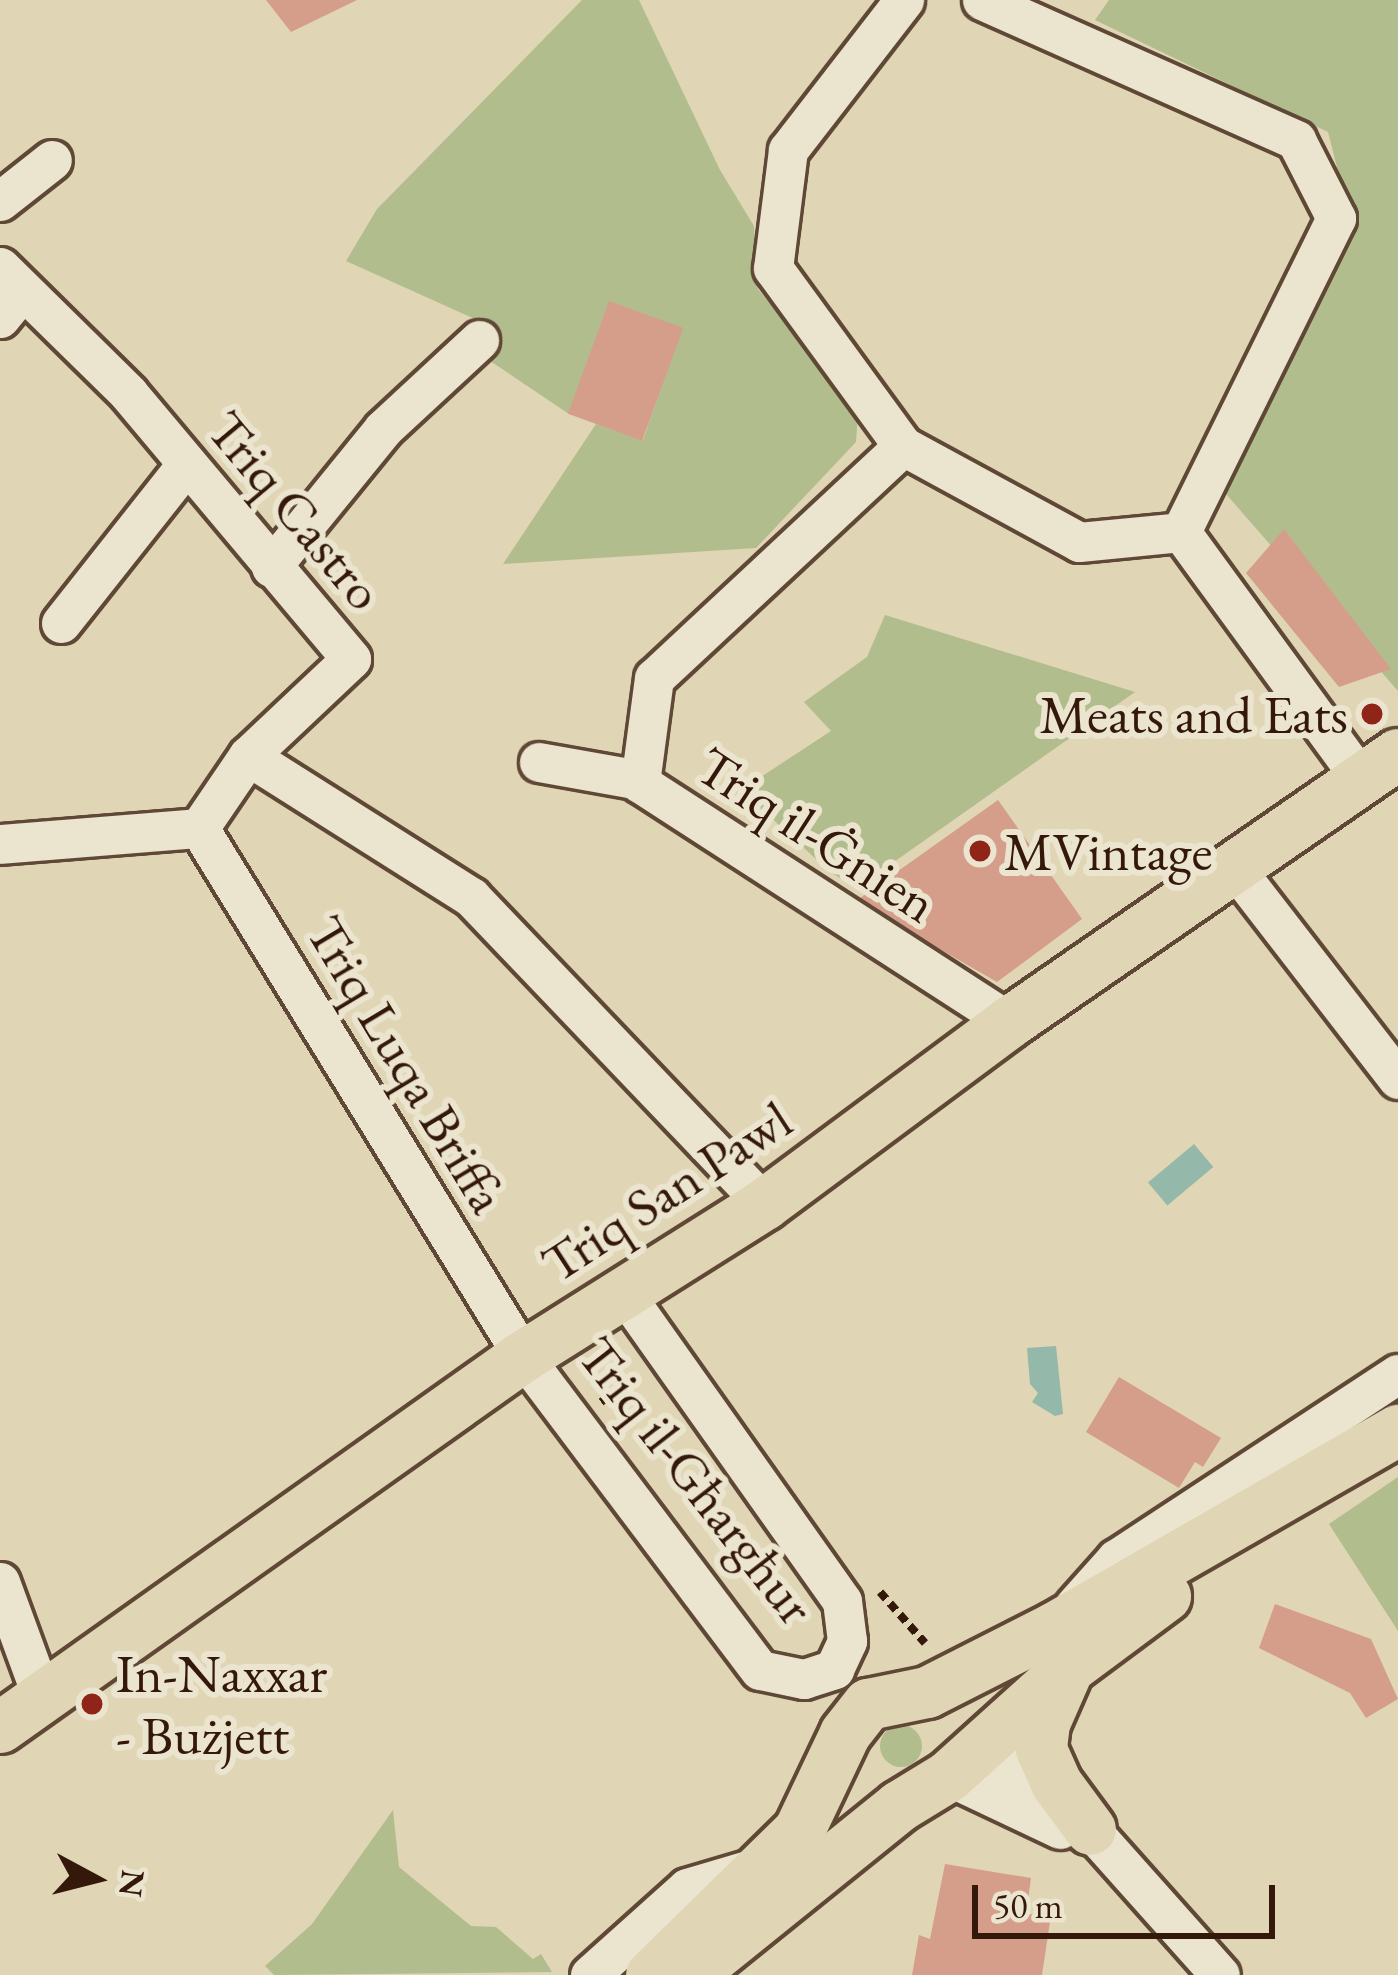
<!DOCTYPE html>
<html>
<head>
<meta charset="utf-8">
<style>
  body { margin:0 }
  #map { position:relative; width:1398px; height:1975px; overflow:hidden; background:#e0d5b4; font-family:"EB Garamond",serif }
  div>[style] { position:absolute }
  [style*='--x'] { left:calc(var(--x)*1px); top:calc(var(--y)*1px); width:calc(var(--w)*1px); rotate:calc(var(--a)*1deg) }
  .green>* { inset:0; background:#b2bd8d }
  .round { border-radius:50% }
  .water>* { inset:0; background:#94b9aa; transform-origin:0 0 }
  .building>* { inset:0; background:#d49e8b; transform-origin:0 0 }
  .path>* { height:8px; margin-top:-4px; transform-origin:0; background:repeating-linear-gradient(90deg,#34190b 0 9px,transparent 0 15px) }
  .roads { filter:drop-shadow(3px 0 #5f4835) drop-shadow(-3px 0 #5f4835) drop-shadow(0 3px #5f4835) drop-shadow(0 -3px #5f4835) }
  .minor>* { height:39px; margin:-19.5px; padding:0 19.5px; transform-origin:19.5px; border-radius:19.5px; background:#ebe4ce }
  .major>* { height:51px; margin:-25.5px; padding:0 25.5px; transform-origin:25.5px; border-radius:25.5px; background:#e0d5b4 }
  .dots>* { width:33px; height:33px; translate:-50% -50%; box-sizing:border-box; border:6px solid #ebe4ce; border-radius:50% }
  span { translate:-50% -50%; white-space:nowrap; text-align:center; line-height:1.15; -webkit-text-stroke:12px #ebe4ce; paint-order:stroke }
  .street-label { font-size:54px; color:#34190b }
  .poi-label { font-size:54px; color:#34190b }
  .right { translate:-100% -50%; text-align:right }
  .left { translate:0 -50%; text-align:left }
  .north { position:absolute; left:36px; top:1819px; width:120px; height:120px; -webkit-text-stroke:9px #ebe4ce; paint-order:stroke; rotate:97deg; font-size:33px; font-weight:700; line-height:48px; text-align:center; color:#34190b }
  .north::after { content:''; display:block; margin:auto; width:42px; height:54px; background:#34190b; clip-path:polygon(50% 0,100% 100%,50% 72%,0 100%) }
  .scale { position:absolute; left:972px; top:1885px; width:303px; height:54px; box-sizing:border-box; border:6px solid #34190b; border-top:0; padding-left:15px; font-size:36px; line-height:42px; white-space:nowrap; color:#34190b; -webkit-text-stroke:9px #ebe4ce; paint-order:stroke }
</style>
</head>
<body>
<div id="map">
  <div class="green">
    <i style="clip-path:polygon(582px 0,639px 0,720px 170px,754px 226px,758px 289px,858px 413px,856px 442px,756px 548px,503px 564px,596px 424px,643px 440px,682px 328px,569px 414px,456px 338px,477px 320px,346px 261px,377px 209px)"></i>
    <i style="clip-path:polygon(1109px 0,1398px 0,1398px 691px,1226px 494px,1350px 218px,1328px 132px,1095px 20px)"></i>
    <i style="clip-path:polygon(885px 615px,1135px 692px,857px 888px,830px 872px,741px 790px,831px 731px,804px 702px,867px 657px)"></i>
    <i style="clip-path:polygon(1398px 1477px,1398px 1631px,1329px 1524px)"></i>
    <i class="round" style="left:880px;top:1725px;width:42px;height:42px"></i>
    <i style="clip-path:polygon(393px 1810px,399px 1867px,471px 1926px,496px 1927px,533px 1959px,541px 1954px,552px 1972px,274px 1975px,265px 1966px,312px 1924px)"></i>
  </div>
  <div class="water">
    <i style="left:1194px;top:1144px;width:30px;height:60px;rotate:50deg"></i>
    <i style="clip-path:polygon(1056px 1346px,1063px 1414px,1055px 1416px,1032px 1402px,1038px 1393px,1030px 1384px,1027px 1348px)"></i>
  </div>
  <div class="building">
    <i style="clip-path:polygon(266px 0,357px 0,291px 32px)"></i>
    <i style="left:609px;top:301px;width:79px;height:120px;rotate:20deg"></i>
    <i style="clip-path:polygon(1284px 529px,1391px 669px,1339px 687px,1246px 573px)"></i>
    <i style="clip-path:polygon(998px 800px,1082px 919px,997px 982px,856px 901px)"></i>
    <i style="clip-path:polygon(1119px 1377px,1221px 1438px,1203px 1467px,1195px 1462px,1179px 1488px,1086px 1432px)"></i>
    <i style="clip-path:polygon(1275px 1604px,1371px 1639px,1398px 1699px,1366px 1718px,1350px 1693px,1259px 1648px)"></i>
    <i style="clip-path:polygon(945px 1864px,1031px 1878px,1026px 1914px,1051px 1915px,1042px 1975px,912px 1975px,919px 1935px,930px 1939px)"></i>
  </div>
  <div class="path">
    <i style="--x:601;--y:1402;--w:44;--a:-34.8"></i>
    <i style="--x:880;--y:1592;--w:68;--a:48.6"></i>
  </div>
  <div class="roads">
    <div class="minor">
      <i style="--x:904;--y:0;--w:190;--a:127.7"></i>
      <i style="--x:788;--y:150;--w:119;--a:97.2"></i>
      <i style="--x:773;--y:268;--w:220;--a:53.9"></i>
      <i style="--x:903;--y:446;--w:200;--a:28.6"></i>
      <i style="--x:1079;--y:542;--w:102;--a:-5.6"></i>
      <i style="--x:982;--y:0;--w:344;--a:24"></i>
      <i style="--x:1296;--y:140;--w:88;--a:62.9"></i>
      <i style="--x:1336;--y:218;--w:350;--a:116.3"></i>
      <i style="--x:0;--y:201;--w:66;--a:-38.3"></i>
      <i style="--x:0;--y:267;--w:180;--a:44.5"></i>
      <i style="--x:128;--y:393;--w:347;--a:50"></i>
      <i style="--x:351;--y:659;--w:141;--a:136.7"></i>
      <i style="--x:248;--y:756;--w:87;--a:124.2"></i>
      <i style="--x:0;--y:318;--w:36;--a:-51"></i>
      <i style="--x:903;--y:446;--w:340;--a:137"></i>
      <i style="--x:654;--y:678;--w:106;--a:97.6"></i>
      <i style="--x:640;--y:783;--w:440;--a:32.9"></i>
      <i style="--x:1181;--y:532;--w:306;--a:53.9"></i>
      <i style="--x:271;--y:567;--w:178;--a:-50.9"></i>
      <i style="--x:383;--y:429;--w:131;--a:-42.8"></i>
      <i style="--x:61;--y:623;--w:200;--a:-51.7"></i>
      <i style="--x:248;--y:756;--w:264;--a:32.3"></i>
      <i style="--x:471;--y:897;--w:424;--a:46.3"></i>
      <i style="--x:539;--y:762;--w:103;--a:10.1"></i>
      <i style="--x:199;--y:828;--w:619;--a:58.47"></i>
      <i style="--x:523;--y:1356;--w:393;--a:53"></i>
      <i style="--x:760;--y:1670;--w:45;--a:11.6"></i>
      <i style="--x:804;--y:1679;--w:32;--a:-18"></i>
      <i style="--x:834;--y:1669;--w:31;--a:-65"></i>
      <i style="--x:847;--y:1641;--w:40;--a:-97.1"></i>
      <i style="--x:842;--y:1601;--w:377;--a:-125.3"></i>
      <i style="--x:0;--y:844;--w:200;--a:-4.6"></i>
      <i style="--x:1234;--y:867;--w:268;--a:52.3"></i>
      <i style="--x:0;--y:1582;--w:119;--a:69.9"></i>
      <i style="--x:1075;--y:1605;--w:62;--a:-48.3"></i>
      <i style="--x:1116;--y:1559;--w:337;--a:-33.3"></i>
      <i style="--x:981;--y:1744;--w:138;--a:37.9"></i>
      <i style="--x:1090;--y:1829;--w:195;--a:48.3"></i>
      <i style="--x:948;--y:1776;--w:124;--a:25.3"></i>
      <i style="--x:590;--y:1975;--w:130;--a:-41.9"></i>
      <i style="--x:687;--y:1888;--w:74;--a:-16.5"></i>
    </div>
    <div class="major">
      <i style="--x:1065;--y:1675;--w:52;--a:113.6"></i>
      <i style="--x:1044;--y:1723;--w:26;--a:97"></i>
      <i style="--x:1041;--y:1749;--w:37;--a:66"></i>
      <i style="--x:1056;--y:1783;--w:57;--a:53.5"></i>
      <i style="--x:0;--y:1727;--w:641;--a:-35.35"></i>
      <i style="--x:523;--y:1356;--w:285;--a:-32.2"></i>
      <i style="--x:764;--y:1204;--w:305;--a:-36.6"></i>
      <i style="--x:1009;--y:1022;--w:472;--a:-34.6"></i>
      <i style="--x:707;--y:1961;--w:247;--a:-38.9"></i>
      <i style="--x:899;--y:1806;--w:57;--a:-31.5"></i>
      <i style="--x:948;--y:1776;--w:161;--a:-42"></i>
      <i style="--x:1068;--y:1668;--w:121;--a:-36.6"></i>
      <i style="--x:651;--y:1975;--w:207;--a:-44.4"></i>
      <i style="--x:799;--y:1830;--w:107;--a:-64.6"></i>
      <i style="--x:845;--y:1733;--w:37;--a:-52"></i>
      <i style="--x:868;--y:1704;--w:60;--a:-11.5"></i>
      <i style="--x:927;--y:1692;--w:144;--a:-26.9"></i>
      <i style="--x:1055;--y:1627;--w:396;--a:-29.9"></i>
    </div>
  </div>
  <div class="dots">
    <i style="left:1372px;top:714px;background:#8f2418"></i>
    <i style="left:980px;top:851px;background:#8f2418"></i>
    <i style="left:92px;top:1704px;background:#8f2418"></i>
  </div>
  <div class="street-label">
    <span style="left:296px;top:510px;rotate:50deg">Triq Castro</span>
    <span style="left:817px;top:834px;rotate:33deg">Triq il-Ġnien</span>
    <span style="left:407px;top:1064px;rotate:59deg">Triq Luqa Briffa</span>
    <span style="left:666px;top:1191px;rotate:-33deg">Triq San Pawl</span>
    <span style="left:697px;top:1480px;rotate:52deg">Triq il-Għargħur</span>
  </div>
  <div class="poi-label">
    <span class="right" style="left:1348px;top:714px">Meats and Eats</span>
    <span class="left" style="left:1004px;top:851px">MVintage</span>
    <span class="left" style="left:116px;top:1704px">In-Naxxar<br>- Bużjett</span>
  </div>
  <div class="north">N</div>
  <div class="scale">50 m</div>
</div>
</body>
</html>
